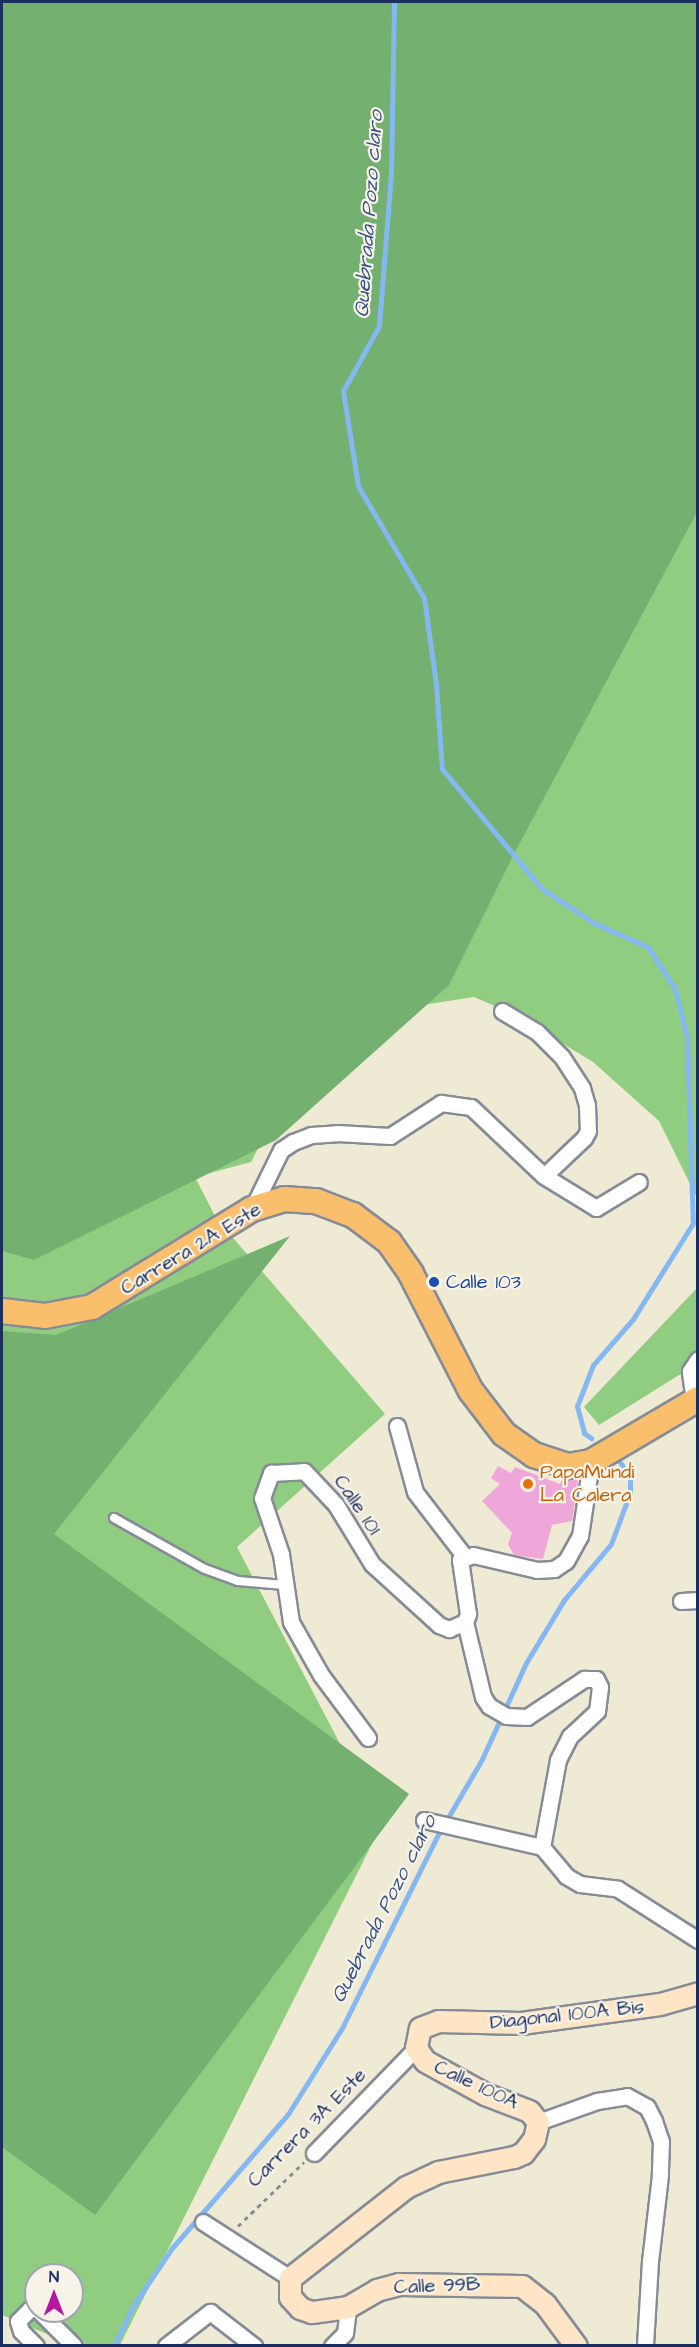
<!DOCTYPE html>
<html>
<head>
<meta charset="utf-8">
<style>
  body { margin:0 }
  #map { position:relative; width:699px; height:2347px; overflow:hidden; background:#efead3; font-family:"Architects Daughter",sans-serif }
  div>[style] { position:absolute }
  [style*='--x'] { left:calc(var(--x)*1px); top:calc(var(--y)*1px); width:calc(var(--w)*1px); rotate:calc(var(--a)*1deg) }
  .green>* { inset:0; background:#91cd81 }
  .forest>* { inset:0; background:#74b06f }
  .stream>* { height:5px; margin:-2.5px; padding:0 2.5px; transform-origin:2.5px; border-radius:2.5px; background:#85b8f2 }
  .building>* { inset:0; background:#efa7d9 }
  .path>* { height:3px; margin-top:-1.5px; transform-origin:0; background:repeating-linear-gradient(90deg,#858c98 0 4.5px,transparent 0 9px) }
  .roads { filter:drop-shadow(2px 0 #858c98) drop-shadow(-2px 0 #858c98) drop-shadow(0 2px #858c98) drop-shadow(0 -2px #858c98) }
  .lane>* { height:8px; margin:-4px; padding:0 4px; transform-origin:4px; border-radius:4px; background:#fff }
  .street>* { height:15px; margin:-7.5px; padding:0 7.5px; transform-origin:7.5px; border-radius:7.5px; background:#fff }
  .secondary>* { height:21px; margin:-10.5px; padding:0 10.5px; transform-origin:10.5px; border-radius:10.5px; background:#fde5c5 }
  .primary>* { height:24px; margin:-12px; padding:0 12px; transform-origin:12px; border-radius:12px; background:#f9bf6d }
  .dots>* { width:16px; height:16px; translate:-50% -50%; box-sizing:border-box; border:3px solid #f7f3e8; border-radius:50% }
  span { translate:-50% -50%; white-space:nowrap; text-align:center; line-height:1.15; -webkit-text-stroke:4.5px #f7f3e8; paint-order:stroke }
  .street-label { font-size:20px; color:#1b2f5e }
  .transit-label { font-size:20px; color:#164399 }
  .left { translate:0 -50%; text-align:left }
  .food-label { font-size:20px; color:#c56008 }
  .water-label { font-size:21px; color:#365183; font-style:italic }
  .frame { position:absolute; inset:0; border:3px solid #1b2f5e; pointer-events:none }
  .north { position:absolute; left:24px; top:2263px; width:60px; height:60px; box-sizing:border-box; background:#f7f3e8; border:2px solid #9fa5b1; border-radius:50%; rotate:0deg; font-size:16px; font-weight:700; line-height:24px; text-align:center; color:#1b2f5e }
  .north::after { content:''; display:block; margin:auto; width:21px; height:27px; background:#b5179e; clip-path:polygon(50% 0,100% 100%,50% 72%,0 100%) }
</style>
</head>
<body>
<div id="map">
  <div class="green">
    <i style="clip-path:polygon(evenodd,2px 2px,697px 2px,697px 1198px,659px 1121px,593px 1062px,516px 1015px,474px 997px,397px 1009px,272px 1121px,251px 1162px,195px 1177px,216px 1218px,385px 1414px,237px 1547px,382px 1824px,120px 2345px,73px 2345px,2px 2315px,2px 2px,36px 2275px,72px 2275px,72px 2311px,36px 2311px,36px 2275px)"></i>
    <i style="clip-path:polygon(697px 1288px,697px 1371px,679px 1375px,599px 1425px,584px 1407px)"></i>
  </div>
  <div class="forest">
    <i style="clip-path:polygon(2px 2px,698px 2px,697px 512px,515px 852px,449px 985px,276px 1140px,34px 1260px,2px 1251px)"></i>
    <i style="clip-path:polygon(290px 1236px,54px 1534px,409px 1794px,95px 2215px,2px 2147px,2px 1331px,56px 1335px)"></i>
  </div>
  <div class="stream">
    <i style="--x:394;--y:2;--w:171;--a:91"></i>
    <i style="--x:391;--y:173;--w:153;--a:94.5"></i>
    <i style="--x:379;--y:326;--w:74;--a:119"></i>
    <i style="--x:343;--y:391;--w:96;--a:81"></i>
    <i style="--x:358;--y:486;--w:130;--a:59.5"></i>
    <i style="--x:424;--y:598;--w:87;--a:82.1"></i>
    <i style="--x:436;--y:684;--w:85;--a:86"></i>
    <i style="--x:442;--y:769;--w:155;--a:50.2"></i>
    <i style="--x:541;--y:888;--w:64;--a:33.4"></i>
    <i style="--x:594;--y:923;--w:59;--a:24"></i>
    <i style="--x:648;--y:947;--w:50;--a:57.3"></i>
    <i style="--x:675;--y:989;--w:49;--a:76"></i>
    <i style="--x:687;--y:1037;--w:186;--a:88.2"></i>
    <i style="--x:693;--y:1223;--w:113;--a:122"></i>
    <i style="--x:633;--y:1319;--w:61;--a:131"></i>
    <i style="--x:593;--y:1365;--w:44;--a:111.3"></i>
    <i style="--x:577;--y:1406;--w:28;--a:75"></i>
    <i style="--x:584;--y:1433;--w:9;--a:36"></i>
    <i style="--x:114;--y:2346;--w:44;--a:-64.6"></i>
    <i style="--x:133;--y:2306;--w:70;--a:-56.1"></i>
    <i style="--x:172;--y:2248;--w:177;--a:-49.1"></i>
    <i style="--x:288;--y:2114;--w:102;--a:-57.9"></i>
    <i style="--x:342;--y:2028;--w:218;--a:-63.6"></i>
    <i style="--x:439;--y:1833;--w:86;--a:-59.8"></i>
    <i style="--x:482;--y:1759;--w:106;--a:-65.4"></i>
    <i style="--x:526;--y:1663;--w:74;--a:-58.9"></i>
    <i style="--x:564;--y:1600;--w:73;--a:-50"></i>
    <i style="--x:611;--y:1544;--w:54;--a:-69.6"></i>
    <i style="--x:630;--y:1493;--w:16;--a:-90"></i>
    <i style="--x:630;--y:1477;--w:18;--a:-124"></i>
  </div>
  <div class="building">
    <i style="clip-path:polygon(498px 1466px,511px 1473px,515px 1467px,560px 1484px,562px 1479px,578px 1480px,572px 1521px,552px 1525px,543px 1559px,514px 1555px,508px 1544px,512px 1533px,482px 1501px,500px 1484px,491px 1478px)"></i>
  </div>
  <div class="path">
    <i style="--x:238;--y:2226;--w:92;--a:-44.1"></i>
  </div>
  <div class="roads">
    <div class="lane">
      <i style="--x:114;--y:1518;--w:104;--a:29.3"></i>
      <i style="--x:205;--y:1569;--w:35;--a:20"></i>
      <i style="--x:238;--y:1581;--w:46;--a:5"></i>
    </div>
    <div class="street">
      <i style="--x:502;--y:1011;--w:41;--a:31"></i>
      <i style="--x:537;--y:1032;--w:35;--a:45"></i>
      <i style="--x:562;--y:1057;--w:37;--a:57"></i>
      <i style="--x:582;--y:1088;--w:18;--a:74"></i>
      <i style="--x:587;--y:1105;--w:26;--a:88"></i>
      <i style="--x:588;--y:1131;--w:8;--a:120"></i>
      <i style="--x:584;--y:1138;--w:55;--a:136.5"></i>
      <i style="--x:252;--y:1209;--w:66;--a:-63.8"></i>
      <i style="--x:281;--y:1150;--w:14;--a:-34"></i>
      <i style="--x:293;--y:1142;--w:19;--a:-21"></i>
      <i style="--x:311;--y:1135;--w:26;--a:-4"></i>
      <i style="--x:337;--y:1133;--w:53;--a:3.2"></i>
      <i style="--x:390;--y:1136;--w:61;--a:-32.9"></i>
      <i style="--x:441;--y:1103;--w:30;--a:8"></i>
      <i style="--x:471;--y:1107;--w:100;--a:43.4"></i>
      <i style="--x:544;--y:1176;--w:61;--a:31.6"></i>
      <i style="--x:596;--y:1208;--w:50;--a:-31.2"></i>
      <i style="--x:694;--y:1401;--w:30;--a:-98"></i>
      <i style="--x:690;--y:1371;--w:14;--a:-56"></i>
      <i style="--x:397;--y:1426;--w:68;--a:74.7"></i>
      <i style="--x:415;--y:1492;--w:82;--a:52.4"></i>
      <i style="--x:681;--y:1601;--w:17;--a:-3"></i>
      <i style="--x:465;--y:1622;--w:77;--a:76.5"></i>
      <i style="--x:483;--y:1697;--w:11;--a:56"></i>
      <i style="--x:489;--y:1706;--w:20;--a:30"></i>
      <i style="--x:506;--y:1716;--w:21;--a:3"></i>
      <i style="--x:527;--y:1717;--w:69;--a:-33.7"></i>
      <i style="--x:584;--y:1679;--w:12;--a:0"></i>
      <i style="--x:596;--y:1679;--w:9;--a:63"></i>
      <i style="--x:600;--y:1687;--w:24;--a:97"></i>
      <i style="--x:597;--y:1711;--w:37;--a:137"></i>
      <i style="--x:570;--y:1736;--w:27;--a:117"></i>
      <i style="--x:558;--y:1760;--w:88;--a:100.4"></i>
      <i style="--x:465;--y:1622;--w:9;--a:-69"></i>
      <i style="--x:468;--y:1614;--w:55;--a:-98.4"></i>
      <i style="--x:460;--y:1560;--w:14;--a:-21"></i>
      <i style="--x:473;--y:1555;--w:66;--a:13.2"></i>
      <i style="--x:537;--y:1570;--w:17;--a:-3"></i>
      <i style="--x:554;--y:1569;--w:14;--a:-34"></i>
      <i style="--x:566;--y:1561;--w:29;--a:-61"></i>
      <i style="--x:580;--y:1536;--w:75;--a:-81.5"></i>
      <i style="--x:368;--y:1738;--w:79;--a:-126.7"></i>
      <i style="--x:321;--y:1675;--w:61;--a:-119.5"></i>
      <i style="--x:291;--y:1622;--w:69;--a:-98.4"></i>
      <i style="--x:281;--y:1554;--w:59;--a:-108.7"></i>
      <i style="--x:262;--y:1498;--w:27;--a:-70"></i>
      <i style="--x:271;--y:1473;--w:33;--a:-3"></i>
      <i style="--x:304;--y:1471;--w:47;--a:46.7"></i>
      <i style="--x:336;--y:1505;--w:69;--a:58.6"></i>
      <i style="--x:372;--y:1564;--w:91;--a:42.3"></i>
      <i style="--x:439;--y:1625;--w:11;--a:22"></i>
      <i style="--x:449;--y:1629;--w:17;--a:-24"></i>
      <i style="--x:424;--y:1820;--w:121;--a:12.9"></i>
      <i style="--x:542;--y:1847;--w:38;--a:50"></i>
      <i style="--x:566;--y:1876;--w:16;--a:30"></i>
      <i style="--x:580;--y:1884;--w:38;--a:7"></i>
      <i style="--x:618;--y:1889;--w:95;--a:32.5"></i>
      <i style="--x:538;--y:2122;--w:63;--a:-19.6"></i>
      <i style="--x:597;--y:2101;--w:30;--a:-9"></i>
      <i style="--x:627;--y:2096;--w:23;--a:29"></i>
      <i style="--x:647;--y:2107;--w:16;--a:63"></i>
      <i style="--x:654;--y:2121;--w:21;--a:71"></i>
      <i style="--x:661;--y:2141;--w:34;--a:92"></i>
      <i style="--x:660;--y:2175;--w:87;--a:96.6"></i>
      <i style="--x:650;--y:2261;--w:85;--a:93.4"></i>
      <i style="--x:314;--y:2153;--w:146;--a:-45.8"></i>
      <i style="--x:203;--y:2222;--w:103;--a:32.8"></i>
      <i style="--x:39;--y:2311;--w:49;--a:45"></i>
      <i style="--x:36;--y:2346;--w:21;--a:-135"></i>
      <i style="--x:21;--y:2331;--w:10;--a:-107"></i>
      <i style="--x:18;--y:2321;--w:17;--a:-45"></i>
      <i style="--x:30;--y:2309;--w:6;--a:0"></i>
      <i style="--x:166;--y:2346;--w:56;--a:-37.7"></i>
      <i style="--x:210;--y:2312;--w:56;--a:37.7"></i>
      <i style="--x:332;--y:2346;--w:18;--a:-45"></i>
      <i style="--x:345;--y:2333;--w:26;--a:-83"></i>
    </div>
    <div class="secondary">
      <i style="--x:576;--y:2346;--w:52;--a:-126.4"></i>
      <i style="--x:545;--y:2304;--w:29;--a:-142"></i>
      <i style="--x:522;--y:2286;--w:123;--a:-179.1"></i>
      <i style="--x:399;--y:2284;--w:23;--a:165"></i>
      <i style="--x:377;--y:2290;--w:34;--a:150"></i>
      <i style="--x:348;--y:2307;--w:37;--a:172"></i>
      <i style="--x:311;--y:2312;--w:12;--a:-160"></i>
      <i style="--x:300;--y:2308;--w:15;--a:-132"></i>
      <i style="--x:290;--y:2297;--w:19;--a:-90"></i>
      <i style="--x:290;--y:2278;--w:147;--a:-38.1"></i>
      <i style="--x:406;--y:2187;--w:35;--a:-25"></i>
      <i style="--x:438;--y:2172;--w:77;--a:-11.2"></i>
      <i style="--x:514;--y:2157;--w:10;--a:-24"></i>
      <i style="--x:523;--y:2153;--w:18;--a:-52"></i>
      <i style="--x:534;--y:2139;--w:17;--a:-77"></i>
      <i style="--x:538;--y:2122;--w:14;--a:-129"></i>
      <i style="--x:529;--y:2111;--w:47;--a:-158.9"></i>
      <i style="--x:485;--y:2094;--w:68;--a:-151.2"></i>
      <i style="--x:425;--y:2061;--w:16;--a:-125"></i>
      <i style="--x:416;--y:2048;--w:20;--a:-79"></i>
      <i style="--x:420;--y:2028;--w:19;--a:-21"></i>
      <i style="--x:438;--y:2021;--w:83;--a:1.4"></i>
      <i style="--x:521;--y:2023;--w:140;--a:-7.8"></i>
      <i style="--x:660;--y:2004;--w:40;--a:-16"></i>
    </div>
    <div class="primary">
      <i style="--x:2;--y:1311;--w:43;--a:6.6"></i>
      <i style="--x:45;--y:1316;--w:48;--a:-10.8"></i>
      <i style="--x:92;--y:1307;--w:188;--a:-31.5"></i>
      <i style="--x:252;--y:1209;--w:34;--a:-17"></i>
      <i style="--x:284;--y:1199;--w:32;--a:4"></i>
      <i style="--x:316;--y:1201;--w:40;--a:21"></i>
      <i style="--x:353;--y:1215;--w:45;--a:36.9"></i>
      <i style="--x:389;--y:1242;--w:39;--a:55"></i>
      <i style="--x:411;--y:1274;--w:131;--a:62.9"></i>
      <i style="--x:471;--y:1391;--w:54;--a:52.5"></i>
      <i style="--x:504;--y:1434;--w:37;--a:35"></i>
      <i style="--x:534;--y:1455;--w:36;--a:18"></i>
      <i style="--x:568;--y:1466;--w:23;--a:-10"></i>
      <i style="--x:591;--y:1462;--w:124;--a:-30.5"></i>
    </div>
  </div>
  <div class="dots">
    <i style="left:434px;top:1282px;background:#1a4fb4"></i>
    <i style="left:528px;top:1484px;background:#e8710a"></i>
  </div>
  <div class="street-label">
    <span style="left:191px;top:1249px;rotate:-31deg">Carrera 2A Este</span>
    <span style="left:357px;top:1505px;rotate:56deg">Calle 101</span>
    <span style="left:567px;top:2015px;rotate:-6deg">Diagonal 100A Bis</span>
    <span style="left:476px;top:2085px;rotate:25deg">Calle 100A</span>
    <span style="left:307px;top:2128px;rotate:-45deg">Carrera 3A Este</span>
    <span style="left:437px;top:2286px;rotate:-2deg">Calle 99B</span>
  </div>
  <div class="transit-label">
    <span class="left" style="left:446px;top:1282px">Calle 103</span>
  </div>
  <div class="food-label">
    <span class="left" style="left:540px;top:1484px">PapaMundi<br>La Calera</span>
  </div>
  <div class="water-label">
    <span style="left:369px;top:214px;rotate:-86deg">Quebrada Pozo claro</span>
    <span style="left:384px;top:1909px;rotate:-63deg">Quebrada Pozo claro</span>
  </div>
  <div class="frame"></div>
  <div class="north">N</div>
</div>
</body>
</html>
